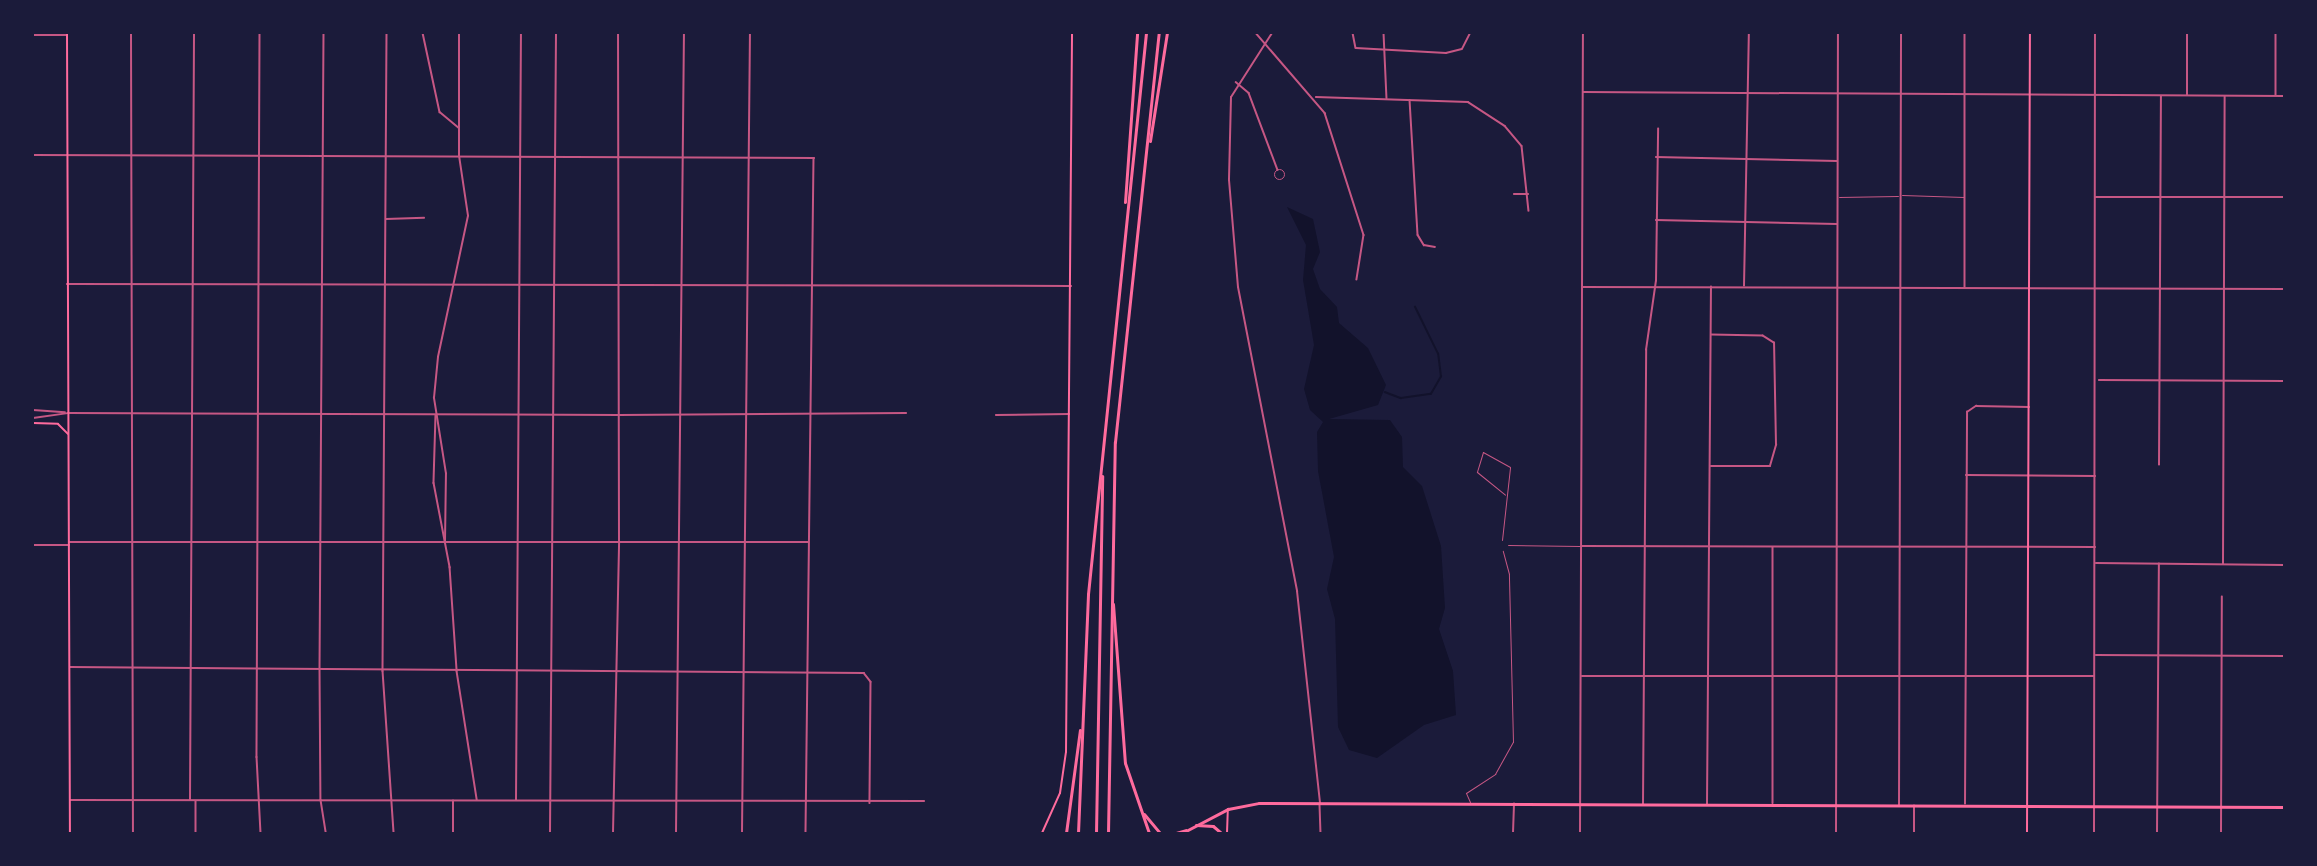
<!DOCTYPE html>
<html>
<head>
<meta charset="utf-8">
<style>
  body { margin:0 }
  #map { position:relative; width:2317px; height:866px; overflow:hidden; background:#1b1b3a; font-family:"DejaVu Sans",sans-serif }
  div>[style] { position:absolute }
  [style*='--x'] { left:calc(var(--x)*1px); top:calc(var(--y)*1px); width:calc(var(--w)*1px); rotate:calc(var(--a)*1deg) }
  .water>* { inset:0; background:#12122b }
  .stream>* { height:1.5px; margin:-0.75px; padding:0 0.75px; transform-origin:0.75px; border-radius:0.75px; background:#12122b }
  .service>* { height:1px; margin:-0.5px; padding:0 0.5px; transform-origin:0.5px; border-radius:0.5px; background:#c65784 }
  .minor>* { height:1.5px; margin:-0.75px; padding:0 0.75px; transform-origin:0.75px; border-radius:0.75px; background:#c65784 }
  .minor>.ring { margin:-0.75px; padding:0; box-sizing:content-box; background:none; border:1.5px solid #c65784; border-radius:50% }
  .tertiary>* { height:2px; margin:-1px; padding:0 1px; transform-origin:1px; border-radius:1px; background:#c65784 }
  .secondary>* { height:2px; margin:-1px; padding:0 1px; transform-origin:1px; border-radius:1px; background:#ff6b9d }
  .primary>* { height:3px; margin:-1.5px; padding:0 1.5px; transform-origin:1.5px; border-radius:1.5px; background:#ff6b9d }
  .motorway>* { height:3px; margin:-1.5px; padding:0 1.5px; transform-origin:1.5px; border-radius:1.5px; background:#ff6b9d }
  span { translate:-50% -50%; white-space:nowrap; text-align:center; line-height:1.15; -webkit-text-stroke:6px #1b1b3a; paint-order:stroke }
  .frame { position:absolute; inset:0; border:34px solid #1b1b3a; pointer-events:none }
</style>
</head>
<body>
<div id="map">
  <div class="water">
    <i style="clip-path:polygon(1287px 207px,1313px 219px,1320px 252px,1313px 269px,1320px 289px,1337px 307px,1339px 323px,1368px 348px,1386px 385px,1378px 405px,1329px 419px,1390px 420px,1402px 437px,1403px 467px,1422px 486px,1441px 546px,1445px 608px,1439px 629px,1453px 671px,1456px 715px,1424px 725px,1377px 758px,1349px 750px,1338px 727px,1335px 619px,1327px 589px,1334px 557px,1318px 471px,1317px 432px,1323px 422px,1310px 410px,1304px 389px,1314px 345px,1303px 280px,1306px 245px)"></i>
  </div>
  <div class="stream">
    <i style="--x:1385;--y:392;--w:17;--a:21"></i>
    <i style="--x:1401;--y:398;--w:30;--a:-8"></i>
    <i style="--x:1431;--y:394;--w:20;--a:-60"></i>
    <i style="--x:1441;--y:377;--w:23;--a:-97"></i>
    <i style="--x:1438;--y:354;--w:52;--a:-116.1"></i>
  </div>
  <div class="service">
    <i style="--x:1902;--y:195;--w:62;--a:1.8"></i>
    <i style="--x:1839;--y:197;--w:59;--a:-1"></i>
    <i style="--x:1502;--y:540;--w:73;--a:-83.7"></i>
    <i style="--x:1510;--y:467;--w:31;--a:-151"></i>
    <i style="--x:1483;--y:452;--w:21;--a:107"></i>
    <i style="--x:1477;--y:472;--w:36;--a:39"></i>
    <i style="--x:1508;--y:545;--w:72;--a:0.8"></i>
    <i style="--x:1470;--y:802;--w:10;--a:-114"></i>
    <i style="--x:1466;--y:793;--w:35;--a:-33"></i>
    <i style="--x:1495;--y:774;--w:37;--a:-61"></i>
    <i style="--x:1513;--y:742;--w:168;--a:-91.4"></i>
    <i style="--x:1509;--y:574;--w:24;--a:-105"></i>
  </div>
  <div class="minor">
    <i style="--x:260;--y:33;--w:724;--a:90.24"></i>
    <i style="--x:257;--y:757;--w:76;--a:87"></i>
    <i style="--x:324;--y:33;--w:636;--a:90.36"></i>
    <i style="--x:320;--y:669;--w:131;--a:89.6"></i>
    <i style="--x:321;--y:800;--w:33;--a:81"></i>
    <i style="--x:387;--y:33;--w:638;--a:90.36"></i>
    <i style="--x:383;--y:671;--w:162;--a:86.1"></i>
    <i style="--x:423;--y:33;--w:81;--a:77.9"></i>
    <i style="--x:440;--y:112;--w:25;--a:40"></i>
    <i style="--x:1256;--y:33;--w:106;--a:49.2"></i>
    <i style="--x:1325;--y:113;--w:128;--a:72.3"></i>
    <i style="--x:1364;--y:235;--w:45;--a:99"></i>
    <i style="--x:1353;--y:33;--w:15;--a:79"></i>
    <i style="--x:1356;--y:48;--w:90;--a:3.2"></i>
    <i style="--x:1446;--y:53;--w:16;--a:-14"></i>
    <i style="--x:1462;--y:49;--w:18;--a:-63"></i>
    <i style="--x:1384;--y:33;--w:65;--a:87.4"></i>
    <i style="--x:1832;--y:33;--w:5;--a:0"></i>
    <i style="--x:1965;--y:33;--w:254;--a:90"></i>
    <i style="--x:2252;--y:33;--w:32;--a:0"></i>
    <i style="--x:2276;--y:33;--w:62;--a:90"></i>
    <i style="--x:33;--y:35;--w:33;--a:0"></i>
    <i style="--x:1236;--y:82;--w:17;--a:40"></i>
    <i style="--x:1249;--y:93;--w:82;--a:69.4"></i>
    <i style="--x:1583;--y:92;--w:701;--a:0.33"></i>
    <i style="--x:2187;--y:95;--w:62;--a:-90"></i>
    <i style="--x:1316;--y:97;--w:152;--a:1.9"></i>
    <i style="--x:1468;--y:102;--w:44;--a:33"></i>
    <i style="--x:1505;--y:126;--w:26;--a:50"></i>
    <i style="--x:1522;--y:146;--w:65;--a:83.9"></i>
    <i style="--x:1410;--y:100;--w:135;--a:86.6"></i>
    <i style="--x:1418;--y:235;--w:12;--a:59"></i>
    <i style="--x:1424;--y:245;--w:11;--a:10"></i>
    <i style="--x:33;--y:155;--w:781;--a:0.22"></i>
    <i style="--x:814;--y:158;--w:675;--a:90.68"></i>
    <i style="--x:1656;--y:157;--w:181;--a:1.3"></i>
    <i class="ring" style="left:1274.5px;top:169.5px;width:9.5px;height:9.5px"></i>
    <i style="--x:1514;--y:194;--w:14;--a:0"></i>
    <i style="--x:2096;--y:197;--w:188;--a:0"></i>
    <i style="--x:386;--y:219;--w:38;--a:-2"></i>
    <i style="--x:1656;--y:220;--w:181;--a:1.3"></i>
    <i style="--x:67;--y:284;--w:1004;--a:0.11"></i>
    <i style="--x:1744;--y:286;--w:253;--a:-88.9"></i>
    <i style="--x:2099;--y:380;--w:185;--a:0.3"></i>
    <i style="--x:436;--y:415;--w:68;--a:91.7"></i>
    <i style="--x:434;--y:483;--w:86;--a:79.2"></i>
    <i style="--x:450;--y:567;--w:104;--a:86.1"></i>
    <i style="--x:457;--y:671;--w:130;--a:81.1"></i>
    <i style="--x:619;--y:415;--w:287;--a:-0.4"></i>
    <i style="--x:996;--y:415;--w:73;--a:-0.8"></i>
    <i style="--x:2159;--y:465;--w:368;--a:-89.7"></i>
    <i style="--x:1711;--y:466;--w:59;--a:0"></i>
    <i style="--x:1770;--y:466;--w:22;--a:-74"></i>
    <i style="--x:1776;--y:445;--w:102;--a:-91.1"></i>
    <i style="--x:1774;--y:343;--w:13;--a:-148"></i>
    <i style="--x:1763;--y:336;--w:51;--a:-178.9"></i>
    <i style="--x:1966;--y:475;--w:129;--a:0.4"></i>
    <i style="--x:69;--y:542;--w:739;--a:0"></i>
    <i style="--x:445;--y:542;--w:68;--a:-89.2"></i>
    <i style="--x:446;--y:474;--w:77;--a:-99"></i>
    <i style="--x:434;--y:398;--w:41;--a:-84.4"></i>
    <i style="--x:438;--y:357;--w:144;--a:-78"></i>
    <i style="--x:468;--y:216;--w:61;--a:-98.5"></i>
    <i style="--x:459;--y:156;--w:123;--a:-90"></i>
    <i style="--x:33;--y:545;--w:36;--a:0"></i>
    <i style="--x:1582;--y:546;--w:513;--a:0.11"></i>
    <i style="--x:1773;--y:547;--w:256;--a:90"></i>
    <i style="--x:2096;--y:563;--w:188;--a:0.6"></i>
    <i style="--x:2223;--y:564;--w:467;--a:-89.8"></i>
    <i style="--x:2096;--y:655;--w:188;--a:0.3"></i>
    <i style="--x:70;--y:667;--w:794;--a:0.43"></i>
    <i style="--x:864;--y:673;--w:11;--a:52"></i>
    <i style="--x:871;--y:682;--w:121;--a:90.5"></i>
    <i style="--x:1582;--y:676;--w:512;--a:0"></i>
    <i style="--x:70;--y:800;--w:854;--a:0.07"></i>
    <i style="--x:190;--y:800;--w:767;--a:-89.7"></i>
    <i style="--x:516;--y:800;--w:767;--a:-89.63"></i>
    <i style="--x:196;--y:801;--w:32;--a:90"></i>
    <i style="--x:1643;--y:804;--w:454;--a:-89.6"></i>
    <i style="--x:1646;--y:350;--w:70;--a:-81.8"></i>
    <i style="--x:1656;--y:281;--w:152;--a:-89.2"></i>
    <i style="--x:1707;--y:804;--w:517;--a:-89.56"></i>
    <i style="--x:1965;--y:804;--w:392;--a:-89.7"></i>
    <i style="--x:1967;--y:412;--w:11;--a:-34"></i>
    <i style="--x:1976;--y:406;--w:53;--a:1.1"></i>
    <i style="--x:1320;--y:805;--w:28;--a:88"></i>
    <i style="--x:1899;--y:806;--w:773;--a:-89.85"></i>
    <i style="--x:453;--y:833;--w:32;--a:-90"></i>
    <i style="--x:550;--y:833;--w:800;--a:-89.57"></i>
    <i style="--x:676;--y:833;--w:800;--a:-89.43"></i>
    <i style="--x:742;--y:833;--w:800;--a:-89.43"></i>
    <i style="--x:1513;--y:833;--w:29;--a:-88"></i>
    <i style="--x:1836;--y:833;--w:800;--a:-89.86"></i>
    <i style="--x:1914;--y:833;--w:27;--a:-90"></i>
    <i style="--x:2094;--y:833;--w:800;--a:-89.93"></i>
    <i style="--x:2157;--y:833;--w:269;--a:-89.6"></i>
    <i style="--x:2221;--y:833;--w:236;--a:-89.8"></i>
  </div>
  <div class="tertiary">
    <i style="--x:131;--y:33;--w:800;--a:89.86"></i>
    <i style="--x:1272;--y:33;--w:76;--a:122.6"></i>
    <i style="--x:1231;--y:97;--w:83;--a:91.4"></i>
    <i style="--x:1229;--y:180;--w:107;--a:85.2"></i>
    <i style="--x:1238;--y:287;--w:310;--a:79"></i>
    <i style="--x:1297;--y:591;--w:214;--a:83.8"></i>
    <i style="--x:1582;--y:287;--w:702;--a:0.16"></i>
    <i style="--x:33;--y:410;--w:32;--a:4"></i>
    <i style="--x:33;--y:418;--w:35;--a:-8"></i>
    <i style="--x:68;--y:413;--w:551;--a:0.21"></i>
    <i style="--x:613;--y:833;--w:291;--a:-88.8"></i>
    <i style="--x:619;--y:542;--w:509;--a:-90.11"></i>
    <i style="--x:1580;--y:833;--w:800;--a:-89.79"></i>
  </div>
  <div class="secondary">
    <i style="--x:67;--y:33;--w:800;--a:89.79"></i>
    <i style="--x:33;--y:423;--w:25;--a:2"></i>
    <i style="--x:58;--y:424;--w:14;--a:45"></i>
    <i style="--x:1042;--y:833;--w:44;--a:-65.8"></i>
    <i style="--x:1060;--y:793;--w:41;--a:-81.7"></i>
    <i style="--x:1066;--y:752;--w:719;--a:-89.52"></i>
    <i style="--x:1227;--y:833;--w:24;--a:-88"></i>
    <i style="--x:2027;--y:833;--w:800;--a:-89.79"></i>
  </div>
  <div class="primary">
    <i style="--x:1196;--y:825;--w:17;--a:3"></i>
    <i style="--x:1213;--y:826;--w:11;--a:41"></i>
    <i style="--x:1182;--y:833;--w:52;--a:-27.6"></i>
    <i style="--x:1228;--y:809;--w:32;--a:-11"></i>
    <i style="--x:1259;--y:803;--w:1025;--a:0.22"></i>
  </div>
  <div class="motorway">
    <i style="--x:1150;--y:141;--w:109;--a:-81.1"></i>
    <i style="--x:1125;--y:202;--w:169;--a:-85.9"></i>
    <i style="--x:1113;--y:604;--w:159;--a:85.7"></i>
    <i style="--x:1125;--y:763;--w:74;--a:71.1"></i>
    <i style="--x:1144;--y:814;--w:25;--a:50"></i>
    <i style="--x:1066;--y:833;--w:104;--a:-82.3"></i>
    <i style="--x:1078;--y:833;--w:239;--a:-87.6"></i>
    <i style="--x:1088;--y:594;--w:564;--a:-84.1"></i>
    <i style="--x:1096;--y:833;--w:357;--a:-89"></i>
    <i style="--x:1108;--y:833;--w:391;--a:-89"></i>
    <i style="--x:1115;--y:442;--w:411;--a:-83.9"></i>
    <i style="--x:1176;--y:833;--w:10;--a:-17"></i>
  </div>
  <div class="frame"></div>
</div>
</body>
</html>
